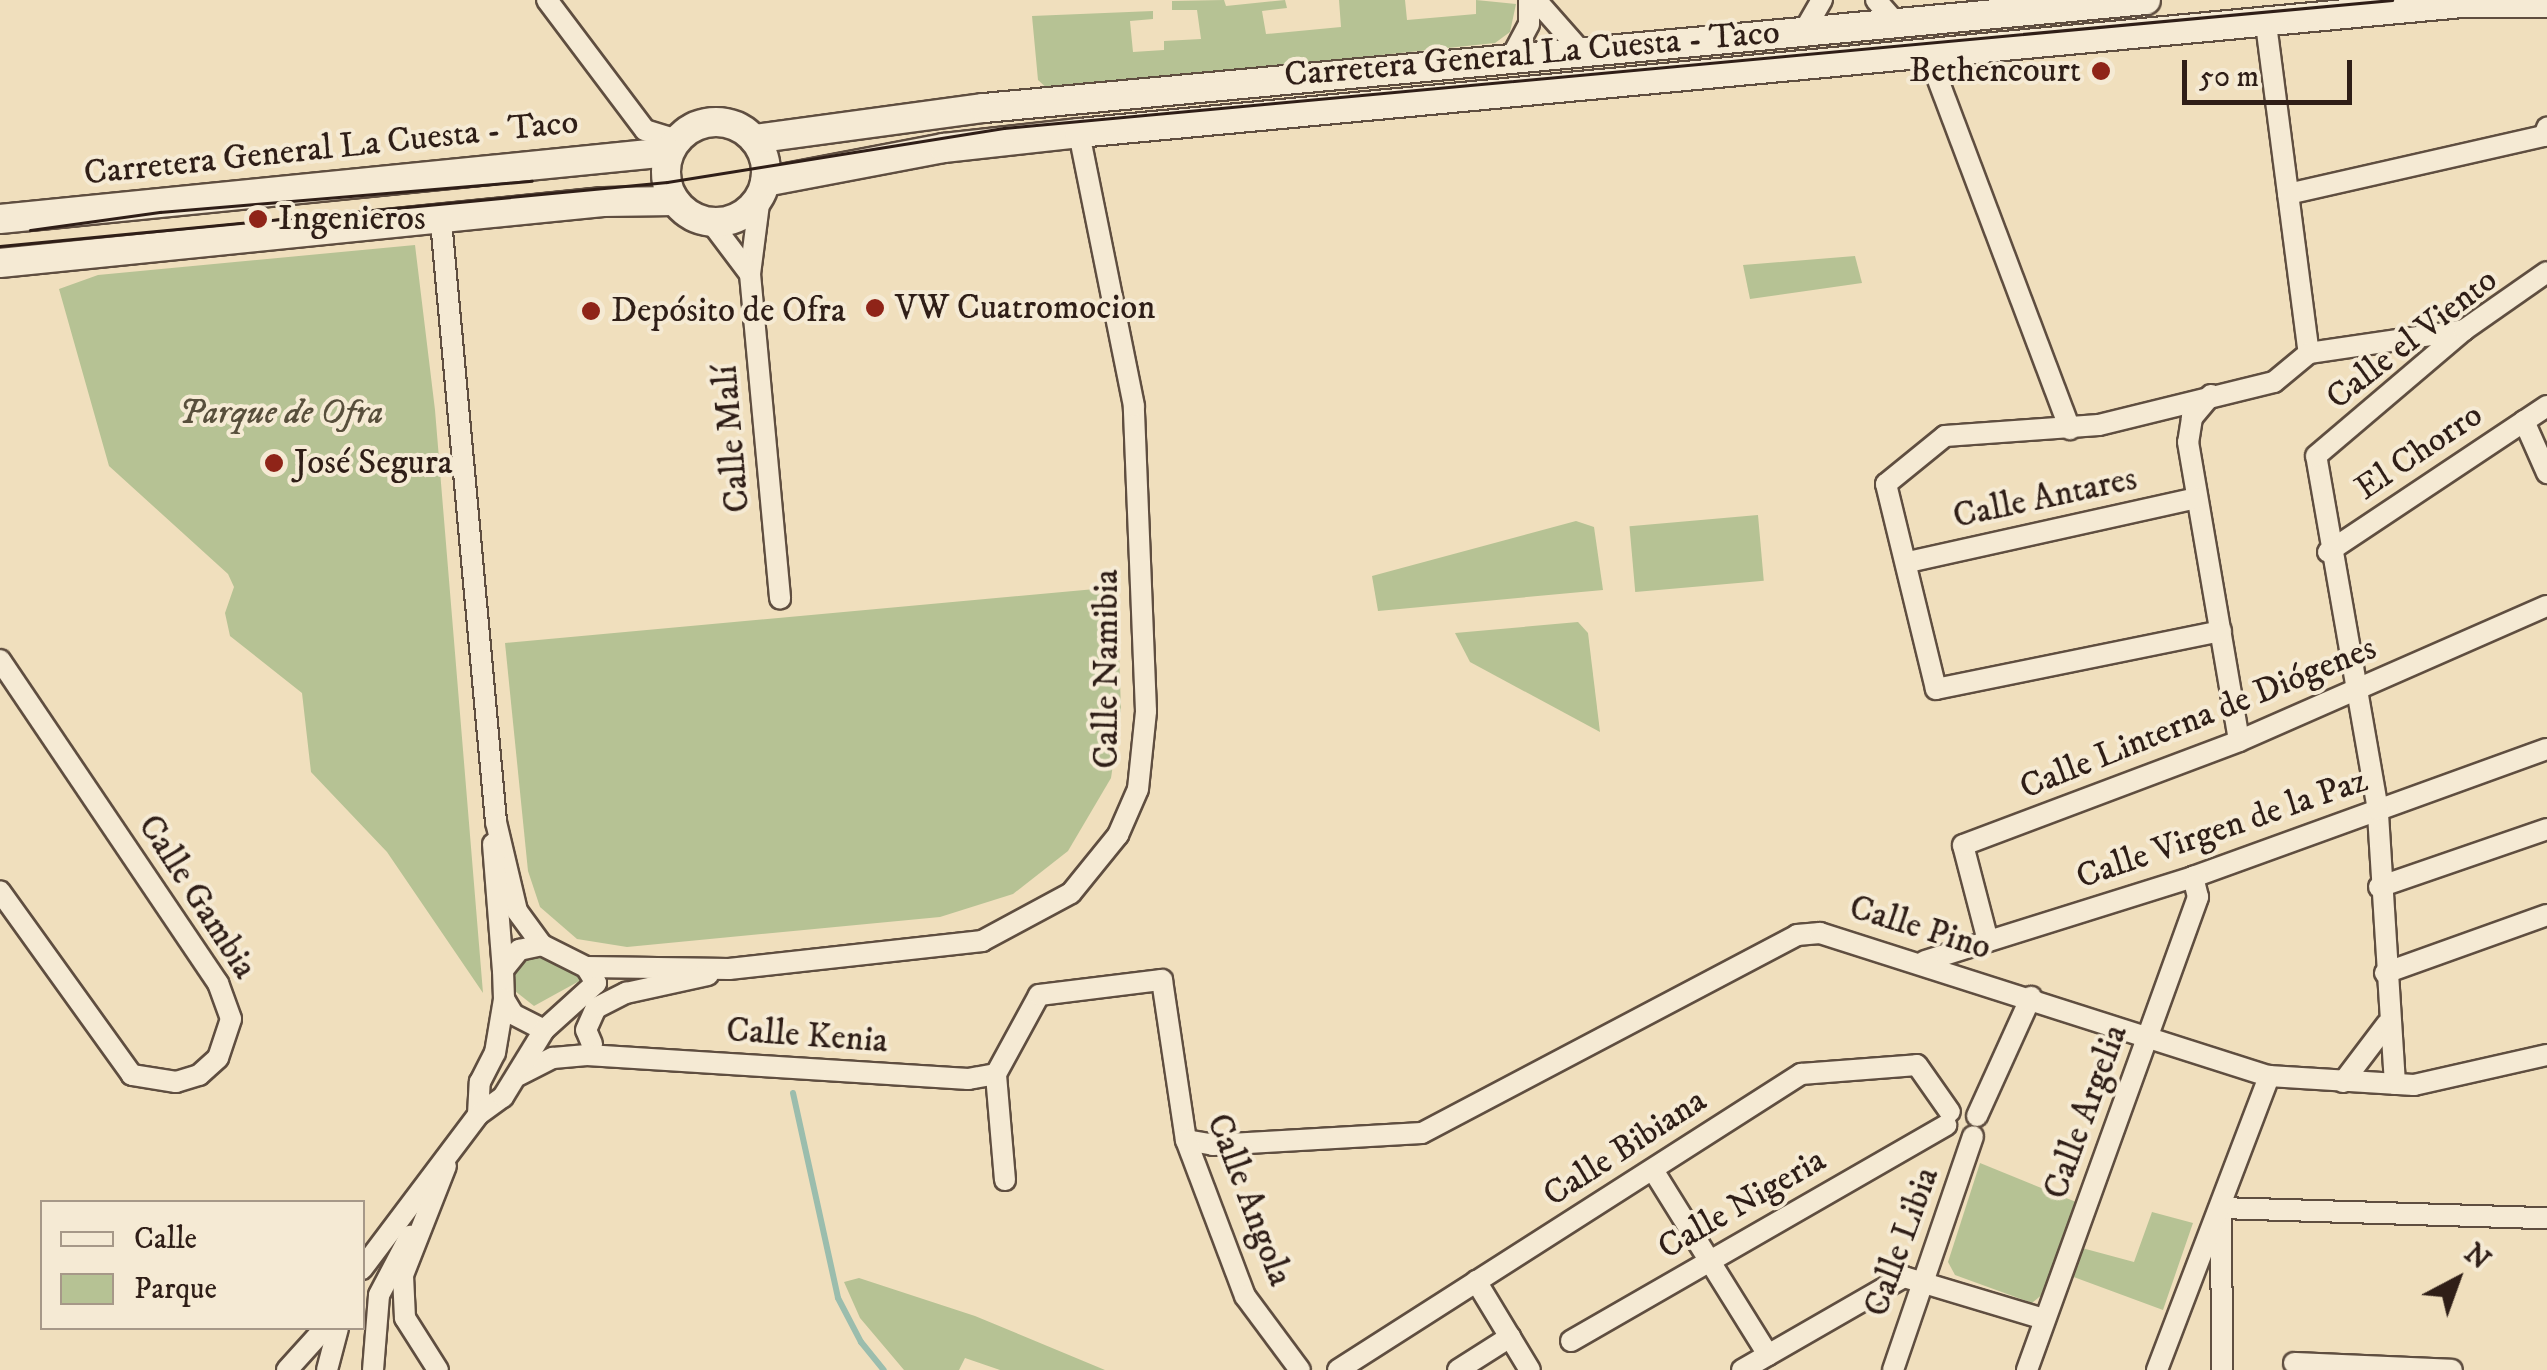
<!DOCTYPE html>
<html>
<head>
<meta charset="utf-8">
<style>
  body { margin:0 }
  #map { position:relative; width:2547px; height:1370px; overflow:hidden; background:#f0dfbd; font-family:"IM FELL DW Pica",serif }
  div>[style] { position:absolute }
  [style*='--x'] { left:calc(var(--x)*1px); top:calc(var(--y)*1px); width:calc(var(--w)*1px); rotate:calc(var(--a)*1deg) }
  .green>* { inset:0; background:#b6c294; transform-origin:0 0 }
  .stream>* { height:6px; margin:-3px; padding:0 3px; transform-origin:3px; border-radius:3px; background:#9bbdad }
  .roads { filter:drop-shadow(2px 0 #5f4e40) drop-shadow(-2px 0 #5f4e40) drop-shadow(0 2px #5f4e40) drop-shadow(0 -2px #5f4e40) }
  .minor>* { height:20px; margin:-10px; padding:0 10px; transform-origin:10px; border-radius:10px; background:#f5ead4 }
  .secondary>* { height:28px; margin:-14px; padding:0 14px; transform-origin:14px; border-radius:14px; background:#f5ead4 }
  .secondary>.ring { margin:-14px; padding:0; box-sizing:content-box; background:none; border:28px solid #f5ead4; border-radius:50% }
  .tram>* { height:2.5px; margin:-1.25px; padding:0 1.25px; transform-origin:1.25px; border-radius:1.25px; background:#2f1e17 }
  .dots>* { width:28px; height:28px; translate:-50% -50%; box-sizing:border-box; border:5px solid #f5ead4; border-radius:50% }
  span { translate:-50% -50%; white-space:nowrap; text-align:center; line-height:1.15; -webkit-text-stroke:8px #f5ead4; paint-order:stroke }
  .street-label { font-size:35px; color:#2f1e17 }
  .poi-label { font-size:35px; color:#2f1e17 }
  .right { translate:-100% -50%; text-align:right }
  .left { translate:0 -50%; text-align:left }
  .park-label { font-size:35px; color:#584f3c; font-style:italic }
  .legend { position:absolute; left:40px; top:1200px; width:325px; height:130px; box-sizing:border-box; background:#f5ead4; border:2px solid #a69888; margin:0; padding:12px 18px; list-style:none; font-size:30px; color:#2f1e17 }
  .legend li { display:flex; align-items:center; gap:20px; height:50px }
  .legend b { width:50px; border:2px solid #a69888 }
  .north { position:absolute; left:2407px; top:1230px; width:100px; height:100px; -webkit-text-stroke:8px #f5ead4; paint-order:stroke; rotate:41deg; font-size:28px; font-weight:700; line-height:40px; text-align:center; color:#2f1e17 }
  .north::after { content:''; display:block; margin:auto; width:35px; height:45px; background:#2f1e17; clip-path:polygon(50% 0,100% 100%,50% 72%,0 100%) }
  .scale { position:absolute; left:2182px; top:60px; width:170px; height:45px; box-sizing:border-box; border:5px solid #2f1e17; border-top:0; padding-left:12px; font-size:30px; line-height:35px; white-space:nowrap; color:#2f1e17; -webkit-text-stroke:8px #f5ead4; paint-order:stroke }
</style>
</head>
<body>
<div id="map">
  <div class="green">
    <i style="clip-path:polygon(1224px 0,1226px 6px,1285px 0,1287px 8px,1262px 11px,1266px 34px,1341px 27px,1339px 0,1405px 0,1407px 20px,1476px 14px,1476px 0,1516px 4px,1510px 32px,1495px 43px,1049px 90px,1038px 80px,1032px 16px,1153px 11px,1153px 19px,1130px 21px,1133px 52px,1164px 50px,1164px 41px,1201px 39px,1197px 10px,1172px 10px,1172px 1px)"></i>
    <i style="clip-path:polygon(415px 245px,435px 410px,483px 993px,387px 852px,311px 772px,302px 693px,230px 636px,225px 613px,234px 587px,228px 574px,109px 466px,59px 289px,98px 275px)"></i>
    <i style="clip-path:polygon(1855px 256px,1862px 283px,1750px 299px,1743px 265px)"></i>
    <i style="left:1758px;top:515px;width:66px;height:129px;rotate:85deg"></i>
    <i style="clip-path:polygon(1576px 521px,1594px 527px,1603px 590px,1378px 611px,1372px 576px)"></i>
    <i style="clip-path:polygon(1117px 587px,1121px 711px,1111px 778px,1068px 851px,1013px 894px,940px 917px,627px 947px,577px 939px,540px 907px,528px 871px,505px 643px)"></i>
    <i style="clip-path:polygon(1578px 622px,1588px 633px,1600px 732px,1470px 662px,1455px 633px)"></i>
    <i style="clip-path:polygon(541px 956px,583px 979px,534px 1006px,515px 991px,513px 973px,523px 958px)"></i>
    <i style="clip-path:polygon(1980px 1163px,2076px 1202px,2044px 1293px,2032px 1303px,1955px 1275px,1948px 1262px)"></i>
    <i style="clip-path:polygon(2152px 1212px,2193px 1223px,2163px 1310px,2071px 1276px,2082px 1248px,2134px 1262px)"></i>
    <i style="clip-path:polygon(859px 1278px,975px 1316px,1105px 1370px,1000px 1370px,965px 1358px,959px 1370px,904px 1370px,860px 1318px,844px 1282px)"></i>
  </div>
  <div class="stream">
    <i style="--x:793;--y:1093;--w:210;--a:77.6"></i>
    <i style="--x:838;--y:1298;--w:50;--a:62.4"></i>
    <i style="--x:861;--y:1342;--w:36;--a:51"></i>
  </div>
  <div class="roads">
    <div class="minor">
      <i style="--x:547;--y:0;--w:163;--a:53"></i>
      <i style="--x:645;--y:130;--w:34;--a:17"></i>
      <i style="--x:1536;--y:0;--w:68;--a:48.6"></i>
      <i style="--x:1876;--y:0;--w:29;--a:49"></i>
      <i style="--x:2266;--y:24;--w:332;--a:82.6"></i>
      <i style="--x:1804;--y:31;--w:36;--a:-60"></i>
      <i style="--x:1929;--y:56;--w:399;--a:69.3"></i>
      <i style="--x:1511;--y:58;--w:38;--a:-62"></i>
      <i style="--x:1529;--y:24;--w:24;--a:-90"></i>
      <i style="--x:2288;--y:194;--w:262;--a:-12.8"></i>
      <i style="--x:2544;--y:136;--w:9;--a:-69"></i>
      <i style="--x:760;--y:196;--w:79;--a:97.3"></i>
      <i style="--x:750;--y:274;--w:326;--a:84.7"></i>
      <i style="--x:441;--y:221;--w:604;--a:84.77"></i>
      <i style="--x:496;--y:822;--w:91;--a:76.7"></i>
      <i style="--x:517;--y:911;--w:42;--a:53.7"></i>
      <i style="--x:710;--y:221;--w:66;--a:53"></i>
      <i style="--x:2211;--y:395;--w:30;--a:130"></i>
      <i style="--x:2192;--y:418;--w:24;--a:99"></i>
      <i style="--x:2188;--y:442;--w:303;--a:80.3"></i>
      <i style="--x:2524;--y:421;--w:57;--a:66.1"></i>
      <i style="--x:2328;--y:552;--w:263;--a:-33.7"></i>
      <i style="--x:1908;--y:562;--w:295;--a:-12.5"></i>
      <i style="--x:2221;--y:631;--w:291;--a:168.5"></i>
      <i style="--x:1936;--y:689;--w:211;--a:-103.7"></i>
      <i style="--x:1886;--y:484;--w:76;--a:-39.1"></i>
      <i style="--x:1945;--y:436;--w:154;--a:-4.1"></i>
      <i style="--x:2099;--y:425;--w:180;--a:-13.8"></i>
      <i style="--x:2274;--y:382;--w:45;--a:-39.6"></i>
      <i style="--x:2309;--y:353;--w:157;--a:-8.4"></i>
      <i style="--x:0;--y:660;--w:390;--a:56"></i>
      <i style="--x:218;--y:983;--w:38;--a:70"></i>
      <i style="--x:231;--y:1019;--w:41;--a:108.4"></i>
      <i style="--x:218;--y:1058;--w:25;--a:138"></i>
      <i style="--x:199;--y:1075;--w:24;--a:163"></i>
      <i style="--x:176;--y:1082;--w:45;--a:-171"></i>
      <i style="--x:132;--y:1075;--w:226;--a:-125.7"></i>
      <i style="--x:493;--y:844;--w:126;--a:85.5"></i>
      <i style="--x:2379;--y:887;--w:178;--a:-19"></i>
      <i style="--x:1988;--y:941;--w:99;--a:-104.6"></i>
      <i style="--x:1963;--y:845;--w:295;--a:-20.6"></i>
      <i style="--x:2239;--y:741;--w:336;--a:-23.7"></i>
      <i style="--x:542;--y:945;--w:49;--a:26.6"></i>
      <i style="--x:586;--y:967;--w:19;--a:58"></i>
      <i style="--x:596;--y:983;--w:70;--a:137.9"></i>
      <i style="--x:544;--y:1030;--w:35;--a:-153"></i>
      <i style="--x:513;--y:1014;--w:17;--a:-121"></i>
      <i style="--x:504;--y:999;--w:29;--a:-92"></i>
      <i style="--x:503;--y:970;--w:26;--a:-51"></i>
      <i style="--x:519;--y:950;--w:24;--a:-12"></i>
      <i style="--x:1925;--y:961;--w:281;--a:-17.4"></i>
      <i style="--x:2193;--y:877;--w:376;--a:-19.9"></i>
      <i style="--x:586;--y:967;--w:143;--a:0.8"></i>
      <i style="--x:729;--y:969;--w:255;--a:-6.3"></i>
      <i style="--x:982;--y:941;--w:101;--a:-28.3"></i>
      <i style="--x:1071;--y:893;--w:75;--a:-51"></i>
      <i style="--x:1118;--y:835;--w:50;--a:-66.5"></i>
      <i style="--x:1138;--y:789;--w:78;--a:-84.1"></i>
      <i style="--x:1146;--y:711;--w:305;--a:-92.3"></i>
      <i style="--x:1134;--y:406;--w:278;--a:-101.4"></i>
      <i style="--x:2385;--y:973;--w:172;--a:-19.7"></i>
      <i style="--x:592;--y:1044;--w:15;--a:-113"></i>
      <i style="--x:586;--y:1030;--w:24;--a:-66"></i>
      <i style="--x:596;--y:1008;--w:34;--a:-27"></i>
      <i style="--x:626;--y:993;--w:84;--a:-12.4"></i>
      <i style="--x:519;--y:1075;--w:38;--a:-27"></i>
      <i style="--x:553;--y:1058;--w:34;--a:-5"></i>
      <i style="--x:587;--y:1055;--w:382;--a:3.6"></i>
      <i style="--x:968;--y:1079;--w:28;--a:-10"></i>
      <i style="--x:2343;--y:1082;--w:73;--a:-52.8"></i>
      <i style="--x:2395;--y:1084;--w:275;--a:-93.6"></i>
      <i style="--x:2378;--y:810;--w:359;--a:-99.9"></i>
      <i style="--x:2316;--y:456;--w:194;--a:-40.4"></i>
      <i style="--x:2464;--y:330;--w:101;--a:-34.9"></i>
      <i style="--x:478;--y:1115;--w:33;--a:-87"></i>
      <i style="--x:480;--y:1082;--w:33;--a:-63"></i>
      <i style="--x:495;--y:1053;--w:55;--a:-80.5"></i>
      <i style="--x:1977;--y:1116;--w:131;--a:-65.6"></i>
      <i style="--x:1186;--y:1140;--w:27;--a:10"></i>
      <i style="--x:1213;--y:1145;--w:209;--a:-3.3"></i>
      <i style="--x:1422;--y:1133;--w:424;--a:-27.8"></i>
      <i style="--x:1797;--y:935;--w:23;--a:-5"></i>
      <i style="--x:1820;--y:933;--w:471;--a:17.7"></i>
      <i style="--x:2269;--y:1076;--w:145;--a:3.6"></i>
      <i style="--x:2414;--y:1085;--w:136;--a:-12.7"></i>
      <i style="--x:1653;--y:1170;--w:218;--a:58.1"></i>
      <i style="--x:1005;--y:1180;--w:106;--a:-94.9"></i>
      <i style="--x:996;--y:1074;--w:90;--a:-61.4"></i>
      <i style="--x:1039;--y:995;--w:124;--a:-7"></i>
      <i style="--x:1162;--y:980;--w:162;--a:81.5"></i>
      <i style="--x:1186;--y:1140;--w:167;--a:69.3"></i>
      <i style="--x:1245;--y:1296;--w:92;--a:53.4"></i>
      <i style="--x:2221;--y:1208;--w:326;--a:1.8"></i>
      <i style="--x:2221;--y:1215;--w:155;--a:89.6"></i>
      <i style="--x:362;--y:1269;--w:193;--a:-53"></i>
      <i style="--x:478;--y:1115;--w:31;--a:-36"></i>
      <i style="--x:503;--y:1097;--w:79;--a:-58.5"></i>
      <i style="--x:1476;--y:1281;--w:104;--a:58.8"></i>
      <i style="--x:1571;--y:1341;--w:433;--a:-29.9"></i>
      <i style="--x:2294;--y:1363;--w:158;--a:2.5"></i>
      <i style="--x:287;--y:1370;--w:57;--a:-47.9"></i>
      <i style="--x:327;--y:1370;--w:43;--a:-75.3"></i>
      <i style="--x:373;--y:1370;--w:75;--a:-85.4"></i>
      <i style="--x:379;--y:1295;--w:67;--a:-62.3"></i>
      <i style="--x:438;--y:1370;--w:62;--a:-122.4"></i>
      <i style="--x:405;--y:1318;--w:43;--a:-92.7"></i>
      <i style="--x:403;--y:1275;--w:117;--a:-68.5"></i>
      <i style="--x:1338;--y:1370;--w:550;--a:-32.59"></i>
      <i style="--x:1801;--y:1074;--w:116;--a:-4.4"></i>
      <i style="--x:1917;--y:1065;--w:57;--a:54.9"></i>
      <i style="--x:1458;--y:1370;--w:62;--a:-32.4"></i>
      <i style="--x:1742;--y:1370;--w:187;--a:-29.9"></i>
      <i style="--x:1904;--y:1277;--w:146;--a:16.7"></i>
      <i style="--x:1893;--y:1370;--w:247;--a:-71.1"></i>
      <i style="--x:2027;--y:1370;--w:503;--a:-70.12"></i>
      <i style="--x:2198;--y:897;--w:21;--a:-104"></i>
      <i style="--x:2157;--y:1370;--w:315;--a:-69.1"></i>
    </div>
    <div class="secondary">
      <i class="ring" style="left:666px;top:122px;width:72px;height:72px"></i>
      <i style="--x:754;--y:139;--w:232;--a:-7.7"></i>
      <i style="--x:984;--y:108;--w:1167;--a:-5.31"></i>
      <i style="--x:765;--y:182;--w:182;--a:-10.8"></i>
      <i style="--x:944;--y:148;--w:136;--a:-6.3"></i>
      <i style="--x:1079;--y:133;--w:1390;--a:-5.37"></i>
      <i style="--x:2463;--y:3;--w:84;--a:0"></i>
      <i style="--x:0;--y:219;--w:672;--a:-5.72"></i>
      <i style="--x:0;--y:263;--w:606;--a:-5.78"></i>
      <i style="--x:603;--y:202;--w:72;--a:-0.8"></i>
    </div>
  </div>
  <div class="tram">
    <i style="--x:30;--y:230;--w:131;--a:-7.9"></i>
    <i style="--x:160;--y:212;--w:373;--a:-4.8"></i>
    <i style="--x:0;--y:246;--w:670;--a:-5.48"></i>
    <i style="--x:667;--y:182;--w:341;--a:-9.1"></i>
    <i style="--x:1004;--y:128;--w:1394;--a:-5.27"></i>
  </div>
  <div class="dots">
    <i style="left:2101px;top:71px;background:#8f2418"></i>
    <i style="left:258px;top:219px;background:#8f2418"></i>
    <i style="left:875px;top:308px;background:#8f2418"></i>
    <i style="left:591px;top:311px;background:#8f2418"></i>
    <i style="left:274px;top:463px;background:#8f2418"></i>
  </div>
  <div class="street-label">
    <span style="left:1532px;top:54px;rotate:-5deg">Carretera General La Cuesta - Taco</span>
    <span style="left:331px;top:148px;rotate:-6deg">Carretera General La Cuesta - Taco</span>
    <span style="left:2412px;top:339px;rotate:-38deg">Calle el Viento</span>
    <span style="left:732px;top:439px;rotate:-95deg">Calle Malí</span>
    <span style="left:2419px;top:452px;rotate:-34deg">El Chorro</span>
    <span style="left:2045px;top:498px;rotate:-12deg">Calle Antares</span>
    <span style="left:1107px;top:669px;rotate:-90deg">Calle Namibia</span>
    <span style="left:2198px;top:718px;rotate:-22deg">Calle Linterna de Diógenes</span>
    <span style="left:2222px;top:829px;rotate:-19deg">Calle Virgen de la Paz</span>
    <span style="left:197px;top:897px;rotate:57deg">Calle Gambia</span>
    <span style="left:1920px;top:928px;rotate:17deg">Calle Pino</span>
    <span style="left:807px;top:1036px;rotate:4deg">Calle Kenia</span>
    <span style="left:2086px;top:1112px;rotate:-70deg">Calle Argelia</span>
    <span style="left:1625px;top:1148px;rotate:-33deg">Calle Bibiana</span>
    <span style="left:1249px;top:1200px;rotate:69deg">Calle Angola</span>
    <span style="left:1742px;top:1204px;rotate:-30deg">Calle Nigeria</span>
    <span style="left:1902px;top:1242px;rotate:-70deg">Calle Libia</span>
  </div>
  <div class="poi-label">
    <span class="right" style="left:2081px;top:71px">Bethencourt</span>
    <span class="left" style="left:278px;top:219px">Ingenieros</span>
    <span class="left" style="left:895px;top:308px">VW Cuatromocion</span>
    <span class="left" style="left:611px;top:311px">Depósito de Ofra</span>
    <span class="left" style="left:294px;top:463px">José Segura</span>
  </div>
  <div class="park-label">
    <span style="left:281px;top:413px">Parque de Ofra</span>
  </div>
  <ul class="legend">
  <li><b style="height:12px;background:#f5ead4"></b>Calle</li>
  <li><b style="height:28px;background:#b6c294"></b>Parque</li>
  </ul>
  <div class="north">N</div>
  <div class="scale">50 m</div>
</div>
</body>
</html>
